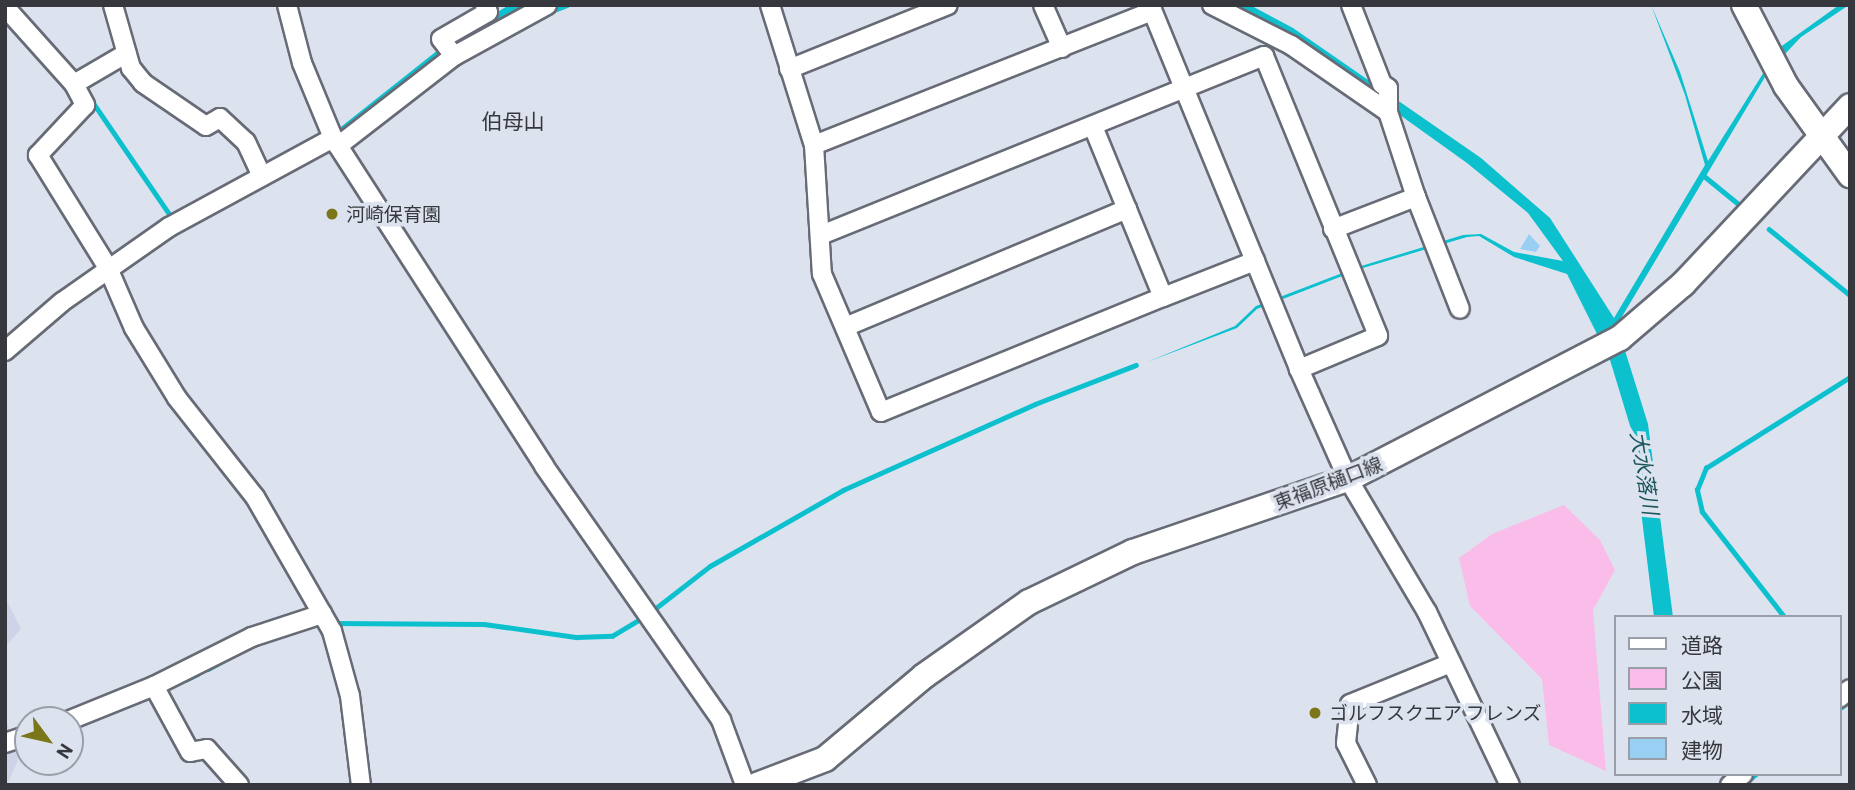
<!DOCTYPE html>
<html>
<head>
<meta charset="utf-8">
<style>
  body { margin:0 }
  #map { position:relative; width:1855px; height:790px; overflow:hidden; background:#dde2ef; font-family:Barlow,"Noto Sans JP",sans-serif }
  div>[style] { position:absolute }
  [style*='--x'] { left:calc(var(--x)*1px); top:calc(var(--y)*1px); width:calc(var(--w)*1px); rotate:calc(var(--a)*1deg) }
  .built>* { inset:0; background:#ced4e7 }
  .green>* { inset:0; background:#fabde9 }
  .water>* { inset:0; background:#0dc0ce }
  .stream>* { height:4.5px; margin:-2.25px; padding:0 2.25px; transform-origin:2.25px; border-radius:2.25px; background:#0dc0ce }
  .building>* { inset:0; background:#99cff3 }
  .roads { filter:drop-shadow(2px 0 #676b76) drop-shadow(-2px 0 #676b76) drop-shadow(0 2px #676b76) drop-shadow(0 -2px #676b76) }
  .street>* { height:18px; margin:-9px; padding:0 9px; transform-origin:9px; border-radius:9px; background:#fff }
  .secondary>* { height:24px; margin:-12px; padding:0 12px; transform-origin:12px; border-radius:12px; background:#fff }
  .dots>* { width:19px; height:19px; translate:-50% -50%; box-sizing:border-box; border:4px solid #dde2ef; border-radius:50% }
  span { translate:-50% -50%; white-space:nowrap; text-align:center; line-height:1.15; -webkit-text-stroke:7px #dde2ef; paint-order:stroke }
  .poi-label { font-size:19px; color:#36383d }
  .left { translate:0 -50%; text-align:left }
  .street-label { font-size:19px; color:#36383d }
  .neighbourhood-label { font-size:21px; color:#36383d }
  .water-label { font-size:21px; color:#1a575d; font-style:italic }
  .frame { position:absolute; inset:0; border:7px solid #36383d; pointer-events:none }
  .legend { position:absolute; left:1614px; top:615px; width:228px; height:161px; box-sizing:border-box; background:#dde2ef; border:2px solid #9a9ea8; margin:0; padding:9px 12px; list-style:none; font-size:21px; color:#36383d }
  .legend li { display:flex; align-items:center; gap:14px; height:35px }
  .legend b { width:35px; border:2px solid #9a9ea8 }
  .north { position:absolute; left:14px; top:706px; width:70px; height:70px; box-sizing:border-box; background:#dde2ef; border:2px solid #9a9ea8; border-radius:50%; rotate:123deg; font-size:19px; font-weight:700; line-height:28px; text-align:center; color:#36383d }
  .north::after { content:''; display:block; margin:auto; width:24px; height:32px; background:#7c761b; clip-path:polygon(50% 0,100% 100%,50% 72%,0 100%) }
</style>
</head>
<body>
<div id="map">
  <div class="built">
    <i style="clip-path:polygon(5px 597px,21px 629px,5px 647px)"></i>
    <i style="clip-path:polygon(5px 715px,18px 760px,7px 785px,5px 785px)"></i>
  </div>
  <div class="green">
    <i style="clip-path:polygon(1564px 505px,1600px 540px,1615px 570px,1593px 610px,1606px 771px,1549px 745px,1542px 679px,1470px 606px,1459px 558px,1492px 534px)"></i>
  </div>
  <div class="water">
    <i style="clip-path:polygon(509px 5px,539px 5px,354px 131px,287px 160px,5px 341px,111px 256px,203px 198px,337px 130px,448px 42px)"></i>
    <i style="clip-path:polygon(1223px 5px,1250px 5px,1293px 28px,1481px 158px,1550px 218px,1614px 318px,1705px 165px,1685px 95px,1651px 5px,1680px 72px,1708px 161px,1779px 48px,1839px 5px,1849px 5px,1801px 37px,1768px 72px,1617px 325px,1648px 424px,1673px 617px,1654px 617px,1631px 429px,1610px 360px,1567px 274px,1514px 257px,1479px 236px,1467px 237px,1363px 268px,1257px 309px,1237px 328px,1147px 362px,1235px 326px,1256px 306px,1358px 267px,1463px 235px,1481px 234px,1514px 252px,1563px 261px,1528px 213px,1467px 163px,1365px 90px)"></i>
  </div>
  <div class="stream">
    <i style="--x:549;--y:12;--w:19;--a:-21"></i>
    <i style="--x:90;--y:98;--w:147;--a:55.6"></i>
    <i style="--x:1703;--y:175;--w:49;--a:39.2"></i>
    <i style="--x:1769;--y:229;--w:104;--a:39.2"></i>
    <i style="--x:652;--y:611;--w:73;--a:-37.8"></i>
    <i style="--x:710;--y:566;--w:153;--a:-29.7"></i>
    <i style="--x:843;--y:490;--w:210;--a:-24.1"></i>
    <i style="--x:1035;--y:404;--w:108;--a:-21.1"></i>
    <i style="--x:1784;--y:617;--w:133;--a:-128"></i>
    <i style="--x:1702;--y:512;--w:23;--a:-103"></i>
    <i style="--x:1697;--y:490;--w:24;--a:-68"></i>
    <i style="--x:1706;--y:468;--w:170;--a:-32.3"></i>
    <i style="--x:332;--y:623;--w:152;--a:0.4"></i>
    <i style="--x:484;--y:624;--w:94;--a:8"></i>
    <i style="--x:577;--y:637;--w:35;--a:-2"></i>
    <i style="--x:612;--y:636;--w:39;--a:-31"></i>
    <i style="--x:208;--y:669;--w:23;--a:-29"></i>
    <i style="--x:185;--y:680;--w:14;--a:-25"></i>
    <i style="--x:1839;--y:709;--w:13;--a:-39"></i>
    <i style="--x:1746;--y:782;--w:13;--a:-39"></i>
  </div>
  <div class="building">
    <i style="clip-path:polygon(1529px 234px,1540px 246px,1536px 252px,1520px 249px)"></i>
  </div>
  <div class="roads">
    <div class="street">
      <i style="--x:113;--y:5;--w:66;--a:74.1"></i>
      <i style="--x:131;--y:68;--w:19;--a:51"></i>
      <i style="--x:143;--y:83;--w:76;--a:34.3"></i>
      <i style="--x:206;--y:126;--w:16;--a:-30"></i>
      <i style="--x:220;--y:118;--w:35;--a:43"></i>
      <i style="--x:246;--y:142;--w:38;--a:65"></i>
      <i style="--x:287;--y:5;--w:60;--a:75.5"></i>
      <i style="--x:302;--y:63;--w:81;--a:67.5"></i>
      <i style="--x:333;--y:138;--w:390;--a:57.2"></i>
      <i style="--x:544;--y:466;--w:310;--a:55.1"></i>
      <i style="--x:721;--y:720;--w:69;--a:69.7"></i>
      <i style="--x:770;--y:5;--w:147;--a:72.6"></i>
      <i style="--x:814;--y:145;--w:129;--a:86.5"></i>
      <i style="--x:822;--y:274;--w:150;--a:66.9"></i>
      <i style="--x:881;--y:412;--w:305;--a:-22.2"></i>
      <i style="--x:1163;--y:297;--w:185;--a:-112.3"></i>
      <i style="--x:1043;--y:5;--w:47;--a:66.2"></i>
      <i style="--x:1150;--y:5;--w:393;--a:67.7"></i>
      <i style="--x:1299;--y:369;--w:120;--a:66"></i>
      <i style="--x:1348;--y:479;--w:155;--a:59.3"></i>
      <i style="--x:1427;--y:612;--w:192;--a:64.4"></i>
      <i style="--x:1212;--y:5;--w:89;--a:26.9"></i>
      <i style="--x:1291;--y:45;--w:118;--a:34.6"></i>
      <i style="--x:1388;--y:112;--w:89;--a:71.8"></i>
      <i style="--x:1351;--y:5;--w:85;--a:68.6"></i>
      <i style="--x:1382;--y:84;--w:7;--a:34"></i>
      <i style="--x:1388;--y:88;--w:24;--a:90"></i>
      <i style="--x:5;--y:7;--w:103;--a:48.1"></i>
      <i style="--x:74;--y:84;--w:61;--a:-30.3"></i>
      <i style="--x:454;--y:56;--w:21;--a:-127"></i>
      <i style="--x:441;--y:39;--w:54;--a:-29.9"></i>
      <i style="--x:488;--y:12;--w:8;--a:-113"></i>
      <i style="--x:789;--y:69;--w:171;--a:-21.9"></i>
      <i style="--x:74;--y:84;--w:24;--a:62"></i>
      <i style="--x:85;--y:105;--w:69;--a:133.2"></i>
      <i style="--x:38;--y:155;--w:133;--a:58.2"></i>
      <i style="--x:108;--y:268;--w:65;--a:66.6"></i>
      <i style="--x:134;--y:328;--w:82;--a:58.4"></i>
      <i style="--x:177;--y:398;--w:126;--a:51.8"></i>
      <i style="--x:255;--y:497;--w:155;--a:60.1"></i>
      <i style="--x:332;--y:631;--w:67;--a:74.5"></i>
      <i style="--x:350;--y:696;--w:90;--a:83"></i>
      <i style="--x:814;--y:145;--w:364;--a:-21.6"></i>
      <i style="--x:338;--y:146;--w:147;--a:-37.8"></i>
      <i style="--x:454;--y:56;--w:106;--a:-28.7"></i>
      <i style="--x:1333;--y:229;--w:89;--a:-21.1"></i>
      <i style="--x:1416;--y:197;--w:120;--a:68.6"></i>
      <i style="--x:821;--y:235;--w:478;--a:-22"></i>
      <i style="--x:1264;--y:56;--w:302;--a:67.8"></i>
      <i style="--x:1378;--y:336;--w:86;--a:157.3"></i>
      <i style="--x:1163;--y:297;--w:99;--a:-21.4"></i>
      <i style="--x:845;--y:327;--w:306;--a:-22.7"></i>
      <i style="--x:5;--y:351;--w:75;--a:-40.7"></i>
      <i style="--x:62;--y:302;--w:131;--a:-35"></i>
      <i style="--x:169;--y:227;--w:187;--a:-28.5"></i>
      <i style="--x:1839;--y:698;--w:14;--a:-39"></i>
      <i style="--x:70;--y:720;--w:91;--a:-22"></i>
      <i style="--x:5;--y:743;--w:24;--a:-19"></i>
      <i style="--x:239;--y:785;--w:48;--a:-131.6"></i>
      <i style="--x:207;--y:749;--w:17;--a:170"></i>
      <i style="--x:190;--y:752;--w:75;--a:-118.6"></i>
      <i style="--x:154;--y:686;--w:110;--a:-26.6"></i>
      <i style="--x:252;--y:637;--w:74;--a:-18.2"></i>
      <i style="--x:1367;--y:785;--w:47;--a:-116.6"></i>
      <i style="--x:1346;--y:743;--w:39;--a:-84"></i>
      <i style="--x:1350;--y:704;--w:109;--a:-22.1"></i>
      <i style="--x:1730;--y:785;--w:17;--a:-40"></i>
    </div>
    <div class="secondary">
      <i style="--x:1744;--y:5;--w:91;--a:62.6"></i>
      <i style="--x:1786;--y:86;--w:110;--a:54.3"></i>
      <i style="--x:757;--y:785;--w:73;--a:-20.9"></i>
      <i style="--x:825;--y:759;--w:129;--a:-40"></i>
      <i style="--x:924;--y:676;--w:128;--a:-35.2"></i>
      <i style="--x:1029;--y:602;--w:115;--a:-25.7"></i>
      <i style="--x:1133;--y:552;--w:227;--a:-18.8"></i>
      <i style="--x:1348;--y:479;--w:306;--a:-27.4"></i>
      <i style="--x:1620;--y:338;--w:83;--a:-40.6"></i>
      <i style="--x:1683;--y:284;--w:244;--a:-46.8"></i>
    </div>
  </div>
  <div class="dots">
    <i style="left:332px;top:214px;background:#7c761b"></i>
    <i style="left:1315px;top:713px;background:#7c761b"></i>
  </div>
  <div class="poi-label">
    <span class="left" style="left:346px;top:214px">河崎保育園</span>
    <span class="left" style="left:1329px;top:713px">ゴルフスクエア フレンズ</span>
  </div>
  <div class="street-label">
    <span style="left:1328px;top:483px;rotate:-21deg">東福原樋口線</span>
  </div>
  <div class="neighbourhood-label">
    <span style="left:513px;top:121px">伯母山</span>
  </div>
  <div class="water-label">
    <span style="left:1645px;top:473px;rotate:81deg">大水落川</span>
  </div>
  <div class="frame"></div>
  <ul class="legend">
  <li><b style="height:9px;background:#fff"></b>道路</li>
  <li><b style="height:19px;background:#fabde9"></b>公園</li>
  <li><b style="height:19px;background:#0dc0ce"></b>水域</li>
  <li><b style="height:19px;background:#99cff3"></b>建物</li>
  </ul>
  <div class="north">N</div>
</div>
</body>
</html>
